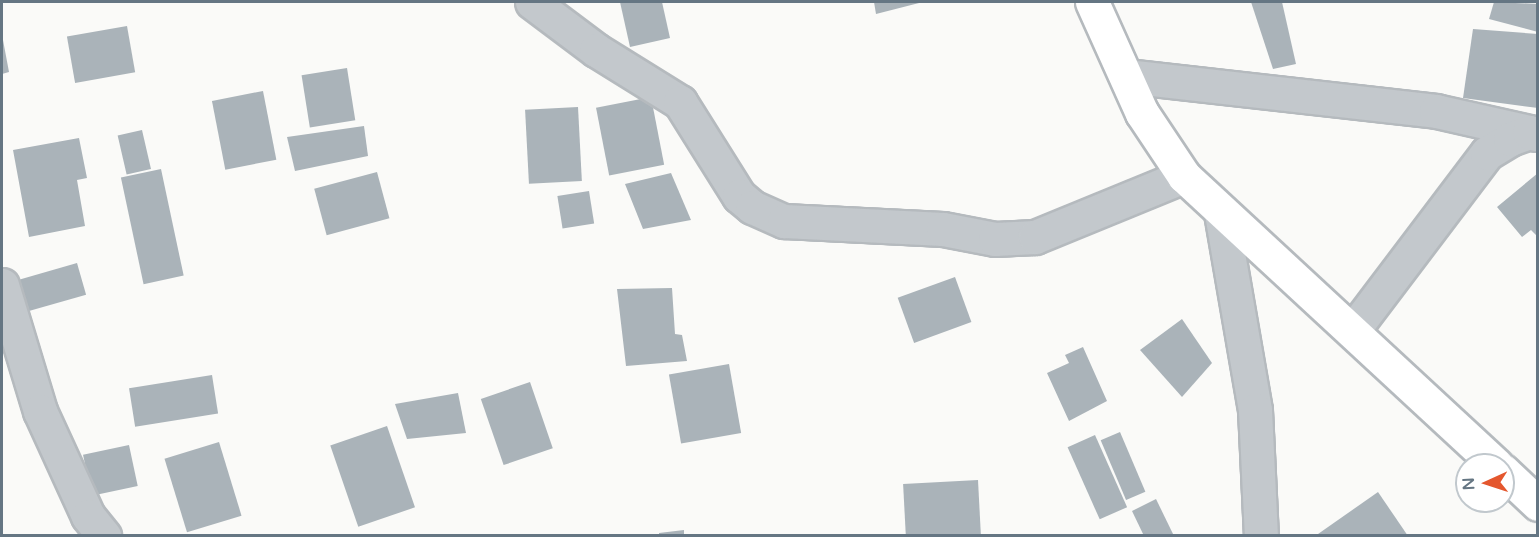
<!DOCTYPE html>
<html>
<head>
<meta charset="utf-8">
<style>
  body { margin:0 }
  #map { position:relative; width:1539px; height:537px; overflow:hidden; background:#fafaf8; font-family:"Varela Round",sans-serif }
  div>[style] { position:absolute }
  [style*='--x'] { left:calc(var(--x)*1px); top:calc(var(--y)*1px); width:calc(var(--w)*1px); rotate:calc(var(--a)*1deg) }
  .building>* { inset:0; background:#aab3b9; transform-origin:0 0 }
  .roads { filter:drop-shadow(2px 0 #b5babe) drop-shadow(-2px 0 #b5babe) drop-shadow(0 2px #b5babe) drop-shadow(0 -2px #b5babe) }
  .minor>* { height:33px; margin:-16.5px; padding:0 16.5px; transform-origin:16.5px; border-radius:16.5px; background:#c3c8cc }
  .primary>* { height:33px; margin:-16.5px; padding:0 16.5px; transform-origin:16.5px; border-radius:16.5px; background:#fff }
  span { translate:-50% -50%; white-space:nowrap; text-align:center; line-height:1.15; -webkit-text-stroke:6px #fff; paint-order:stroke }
  .frame { position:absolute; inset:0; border:3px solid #657683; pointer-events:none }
  .north { position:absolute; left:1455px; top:453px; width:60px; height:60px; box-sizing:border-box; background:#fff; border:2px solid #c1c8cd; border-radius:50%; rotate:267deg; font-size:16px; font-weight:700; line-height:24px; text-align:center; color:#657683 }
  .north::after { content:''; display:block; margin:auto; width:21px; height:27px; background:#e4572e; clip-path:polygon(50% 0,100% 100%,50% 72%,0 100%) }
</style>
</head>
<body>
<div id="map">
  <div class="building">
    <i style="clip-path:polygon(620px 2px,662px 2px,670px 38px,630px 47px)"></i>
    <i style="clip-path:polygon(874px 2px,923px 2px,876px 14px)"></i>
    <i style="clip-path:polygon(1251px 2px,1282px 2px,1296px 64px,1273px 69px)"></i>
    <i style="clip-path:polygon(1494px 2px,1538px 4px,1538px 32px,1489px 19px)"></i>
    <i style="left:127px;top:26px;width:47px;height:61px;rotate:80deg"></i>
    <i style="clip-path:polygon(1473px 29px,1538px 34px,1538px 108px,1463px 98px)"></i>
    <i style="clip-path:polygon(3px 40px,9px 72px,2px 74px,2px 40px)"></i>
    <i style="left:347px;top:68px;width:53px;height:46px;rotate:81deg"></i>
    <i style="left:263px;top:91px;width:70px;height:52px;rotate:79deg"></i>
    <i style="left:651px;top:97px;width:69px;height:56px;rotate:79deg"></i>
    <i style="left:578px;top:107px;width:74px;height:53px;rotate:87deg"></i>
    <i style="clip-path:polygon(364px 126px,368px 156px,295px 171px,287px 137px)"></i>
    <i style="left:142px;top:130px;width:40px;height:25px;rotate:77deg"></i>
    <i style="clip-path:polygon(79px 138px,87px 178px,77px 180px,85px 226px,29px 237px,13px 150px)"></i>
    <i style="left:161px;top:169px;width:109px;height:41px;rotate:78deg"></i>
    <i style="left:377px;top:172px;width:48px;height:65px;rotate:75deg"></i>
    <i style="clip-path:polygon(671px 173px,691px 220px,643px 229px,625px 184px)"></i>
    <i style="clip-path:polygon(1538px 173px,1538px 237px,1531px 230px,1522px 237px,1497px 207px)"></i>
    <i style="left:589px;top:191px;width:33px;height:32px;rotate:81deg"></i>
    <i style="left:77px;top:263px;width:33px;height:64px;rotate:74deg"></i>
    <i style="left:955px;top:277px;width:48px;height:61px;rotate:70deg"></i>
    <i style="clip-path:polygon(672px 288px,675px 334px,682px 335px,687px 361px,626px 366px,617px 289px)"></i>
    <i style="clip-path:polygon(1182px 319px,1212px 363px,1182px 397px,1140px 350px)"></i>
    <i style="clip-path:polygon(1083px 347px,1107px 401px,1069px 421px,1047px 373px,1069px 363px,1065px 355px)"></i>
    <i style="left:729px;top:364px;width:70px;height:61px;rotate:80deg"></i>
    <i style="left:212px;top:375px;width:39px;height:84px;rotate:81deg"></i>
    <i style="left:530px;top:382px;width:70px;height:52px;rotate:71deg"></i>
    <i style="clip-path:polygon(458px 393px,466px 433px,407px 439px,395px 404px)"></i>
    <i style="left:387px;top:426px;width:86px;height:60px;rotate:71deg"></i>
    <i style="left:1120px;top:432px;width:65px;height:21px;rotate:67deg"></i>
    <i style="left:1095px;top:435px;width:79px;height:30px;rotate:66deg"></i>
    <i style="left:219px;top:442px;width:77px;height:57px;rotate:73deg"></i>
    <i style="left:129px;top:445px;width:42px;height:47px;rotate:78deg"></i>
    <i style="left:978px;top:480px;width:56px;height:75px;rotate:87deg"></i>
    <i style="clip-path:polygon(1378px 492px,1408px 536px,1320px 536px,1318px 534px)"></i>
    <i style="clip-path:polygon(1156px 499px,1174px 536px,1144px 536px,1132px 511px)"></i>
    <i style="clip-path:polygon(684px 530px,684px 536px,659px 536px,659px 533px)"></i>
  </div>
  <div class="roads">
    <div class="minor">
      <i style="--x:532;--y:2;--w:80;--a:36.9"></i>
      <i style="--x:596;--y:50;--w:99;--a:31.8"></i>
      <i style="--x:680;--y:102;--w:111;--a:57.9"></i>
      <i style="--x:739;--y:196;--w:17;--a:40"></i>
      <i style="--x:752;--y:207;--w:35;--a:24"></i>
      <i style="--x:784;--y:221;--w:159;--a:2.9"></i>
      <i style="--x:943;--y:229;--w:53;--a:10.9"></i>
      <i style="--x:995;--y:239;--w:40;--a:-2.9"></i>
      <i style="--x:1035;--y:237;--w:161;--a:-22.3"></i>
      <i style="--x:1126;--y:76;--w:312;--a:6.4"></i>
      <i style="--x:1436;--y:111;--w:95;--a:12.7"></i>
      <i style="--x:1221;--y:213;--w:200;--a:80.2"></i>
      <i style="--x:1255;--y:410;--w:126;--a:87.3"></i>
      <i style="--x:2;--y:285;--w:132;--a:73.2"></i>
      <i style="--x:40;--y:411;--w:115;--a:65.4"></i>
      <i style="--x:88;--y:516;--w:26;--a:51"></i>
      <i style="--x:1353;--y:330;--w:222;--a:-52.9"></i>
      <i style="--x:1487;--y:153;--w:27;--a:-31"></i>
      <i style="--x:1510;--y:139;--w:20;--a:-20"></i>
      <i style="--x:1529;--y:132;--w:7;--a:16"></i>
    </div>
    <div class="primary">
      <i style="--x:1092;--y:2;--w:122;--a:65.8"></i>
      <i style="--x:1142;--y:113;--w:76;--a:56.3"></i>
      <i style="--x:1184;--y:176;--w:425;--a:42.8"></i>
      <i style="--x:1503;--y:471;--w:48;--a:43.3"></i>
    </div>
  </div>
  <div class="frame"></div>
  <div class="north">N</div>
</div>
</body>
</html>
